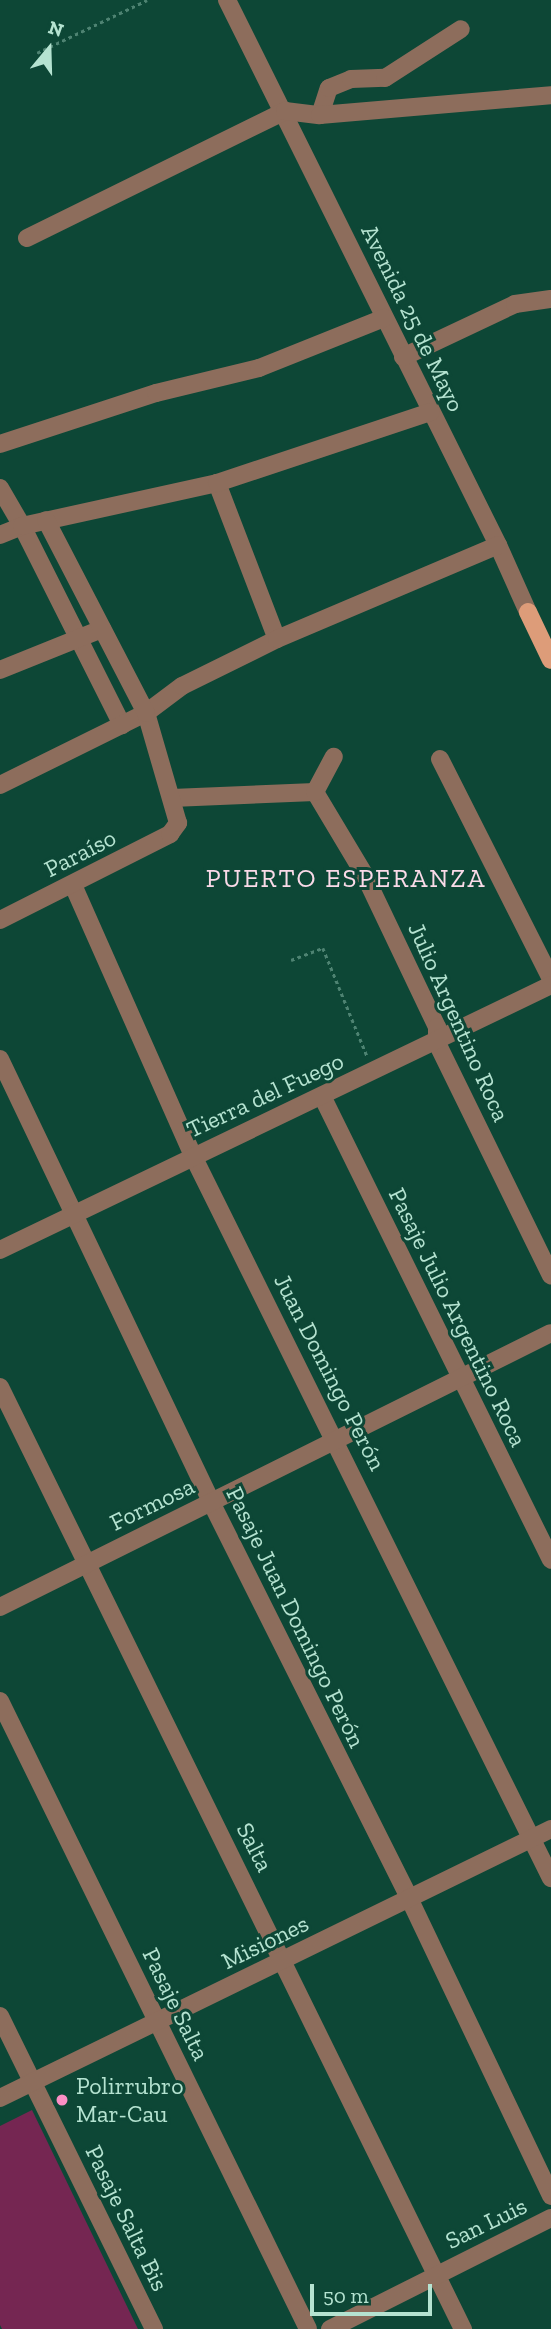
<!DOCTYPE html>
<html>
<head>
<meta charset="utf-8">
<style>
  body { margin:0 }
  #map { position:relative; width:551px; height:2329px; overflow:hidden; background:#0d4736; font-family:"Zilla Slab",serif }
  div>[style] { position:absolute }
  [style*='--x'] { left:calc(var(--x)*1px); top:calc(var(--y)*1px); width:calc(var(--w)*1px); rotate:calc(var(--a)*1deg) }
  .green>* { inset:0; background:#752652 }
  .path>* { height:2.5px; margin-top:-1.25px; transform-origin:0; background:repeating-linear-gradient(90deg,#4e8372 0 3.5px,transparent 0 7px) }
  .minor>* { height:18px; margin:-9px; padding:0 9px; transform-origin:9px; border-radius:9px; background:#8d6d5c }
  .major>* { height:18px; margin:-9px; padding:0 9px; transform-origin:9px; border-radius:9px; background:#dd9c79 }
  .dots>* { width:19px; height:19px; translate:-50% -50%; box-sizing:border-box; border:4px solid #0d4736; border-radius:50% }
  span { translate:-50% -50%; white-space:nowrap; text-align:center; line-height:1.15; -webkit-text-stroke:6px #0d4736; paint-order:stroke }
  .street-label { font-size:24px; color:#b5e3d1 }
  .poi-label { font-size:24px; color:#b5e3d1 }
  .left { translate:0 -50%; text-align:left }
  .neighbourhood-label { font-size:26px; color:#fadae8; letter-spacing:2px }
  .north { position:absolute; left:14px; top:14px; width:70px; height:70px; -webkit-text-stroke:5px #0d4736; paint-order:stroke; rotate:19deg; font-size:19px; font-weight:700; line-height:28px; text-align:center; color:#b5e3d1 }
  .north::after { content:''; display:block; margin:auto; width:24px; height:32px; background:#b5e3d1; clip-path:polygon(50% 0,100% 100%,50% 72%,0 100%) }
  .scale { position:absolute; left:310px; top:2284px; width:122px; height:32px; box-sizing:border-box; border:4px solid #b5e3d1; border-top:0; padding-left:9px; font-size:21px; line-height:24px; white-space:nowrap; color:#b5e3d1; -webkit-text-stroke:5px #0d4736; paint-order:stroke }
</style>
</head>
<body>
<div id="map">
  <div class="green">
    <i style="clip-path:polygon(32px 2110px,138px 2329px,2px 2329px,0 2325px,0 2126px)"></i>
  </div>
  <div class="path">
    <i style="--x:37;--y:53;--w:122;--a:-25.7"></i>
    <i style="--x:291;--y:960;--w:34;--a:-21"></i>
    <i style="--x:323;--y:948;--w:117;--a:67.8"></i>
  </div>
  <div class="minor">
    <i style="--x:227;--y:0;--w:609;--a:63.56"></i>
    <i style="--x:498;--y:545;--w:73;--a:65.9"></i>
    <i style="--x:320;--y:115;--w:28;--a:-72"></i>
    <i style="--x:329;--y:88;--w:24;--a:-22"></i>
    <i style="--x:351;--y:79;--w:34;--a:-2"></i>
    <i style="--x:385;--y:78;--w:90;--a:-32.8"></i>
    <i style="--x:27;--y:238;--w:288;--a:-26.2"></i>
    <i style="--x:285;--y:111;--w:35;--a:7"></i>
    <i style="--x:320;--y:115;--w:232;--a:-4.9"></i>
    <i style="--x:403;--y:357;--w:124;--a:-25.3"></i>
    <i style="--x:515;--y:304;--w:36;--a:-8"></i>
    <i style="--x:0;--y:444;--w:164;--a:-18.1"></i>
    <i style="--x:156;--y:393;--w:106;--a:-13.6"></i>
    <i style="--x:259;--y:368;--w:135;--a:-21.8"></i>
    <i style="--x:217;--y:483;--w:167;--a:69"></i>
    <i style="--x:0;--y:488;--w:44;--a:59.9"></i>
    <i style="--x:22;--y:526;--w:223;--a:63.3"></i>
    <i style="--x:0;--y:535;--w:24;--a:-22"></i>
    <i style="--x:22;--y:526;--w:200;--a:-12.4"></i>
    <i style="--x:217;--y:483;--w:225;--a:-18.4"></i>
    <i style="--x:0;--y:670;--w:110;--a:-21.9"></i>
    <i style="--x:440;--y:759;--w:246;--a:63.2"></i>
    <i style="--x:0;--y:785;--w:163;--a:-26.3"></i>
    <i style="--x:146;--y:713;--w:45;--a:-36.9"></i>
    <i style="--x:182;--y:686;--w:106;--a:-26.3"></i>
    <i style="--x:277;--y:639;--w:240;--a:-23"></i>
    <i style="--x:315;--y:792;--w:96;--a:59.1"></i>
    <i style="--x:364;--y:874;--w:170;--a:64.5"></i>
    <i style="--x:437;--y:1027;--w:16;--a:90"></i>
    <i style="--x:437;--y:1043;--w:259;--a:63.9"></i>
    <i style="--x:172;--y:798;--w:143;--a:-2.4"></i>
    <i style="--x:315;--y:792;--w:40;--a:-62"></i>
    <i style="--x:73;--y:885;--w:296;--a:66.1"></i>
    <i style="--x:193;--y:1156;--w:806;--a:63.63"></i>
    <i style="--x:0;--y:920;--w:191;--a:-26.8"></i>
    <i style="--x:170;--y:834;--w:14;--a:-54"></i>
    <i style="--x:178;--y:823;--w:115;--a:-106.2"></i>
    <i style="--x:146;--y:713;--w:217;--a:-117.4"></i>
    <i style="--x:0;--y:1059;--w:491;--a:64.5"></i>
    <i style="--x:211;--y:1502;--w:443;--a:63.4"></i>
    <i style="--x:409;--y:1898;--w:330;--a:64.5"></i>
    <i style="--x:322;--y:1096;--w:517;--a:63.73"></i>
    <i style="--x:0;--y:1250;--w:611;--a:-25.68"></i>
    <i style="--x:0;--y:1387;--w:1050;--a:63.83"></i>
    <i style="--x:0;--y:1607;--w:615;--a:-26.44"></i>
    <i style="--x:0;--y:1701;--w:699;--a:63.87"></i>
    <i style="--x:0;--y:2016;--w:349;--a:63.8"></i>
    <i style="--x:0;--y:2098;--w:613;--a:-26.02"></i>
    <i style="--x:330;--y:2329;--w:247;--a:-26.7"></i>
  </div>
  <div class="major">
    <i style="--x:528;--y:612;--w:53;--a:64.4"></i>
  </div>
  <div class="dots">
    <i style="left:62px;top:2100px;background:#fb8fc5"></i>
  </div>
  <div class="street-label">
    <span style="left:413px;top:318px;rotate:64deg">Avenida 25 de Mayo</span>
    <span style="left:80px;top:853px;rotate:-27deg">Paraíso</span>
    <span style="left:459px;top:1022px;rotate:66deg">Julio Argentino Roca</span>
    <span style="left:265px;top:1095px;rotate:-25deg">Tierra del Fuego</span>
    <span style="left:458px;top:1317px;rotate:64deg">Pasaje Julio Argentino Roca</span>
    <span style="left:330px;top:1372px;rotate:63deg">Juan Domingo Perón</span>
    <span style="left:152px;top:1504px;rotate:-26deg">Formosa</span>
    <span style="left:296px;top:1617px;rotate:64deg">Pasaje Juan Domingo Perón</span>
    <span style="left:255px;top:1847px;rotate:63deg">Salta</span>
    <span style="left:265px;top:1942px;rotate:-26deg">Misiones</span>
    <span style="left:176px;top:2004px;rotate:64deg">Pasaje Salta</span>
    <span style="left:127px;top:2218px;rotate:64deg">Pasaje Salta Bis</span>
    <span style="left:486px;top:2223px;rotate:-26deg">San Luis</span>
  </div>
  <div class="poi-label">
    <span class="left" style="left:76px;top:2100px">Polirrubro<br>Mar-Cau</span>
  </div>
  <div class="neighbourhood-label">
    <span style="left:346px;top:879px">PUERTO ESPERANZA</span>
  </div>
  <div class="north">N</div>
  <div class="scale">50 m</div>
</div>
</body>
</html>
